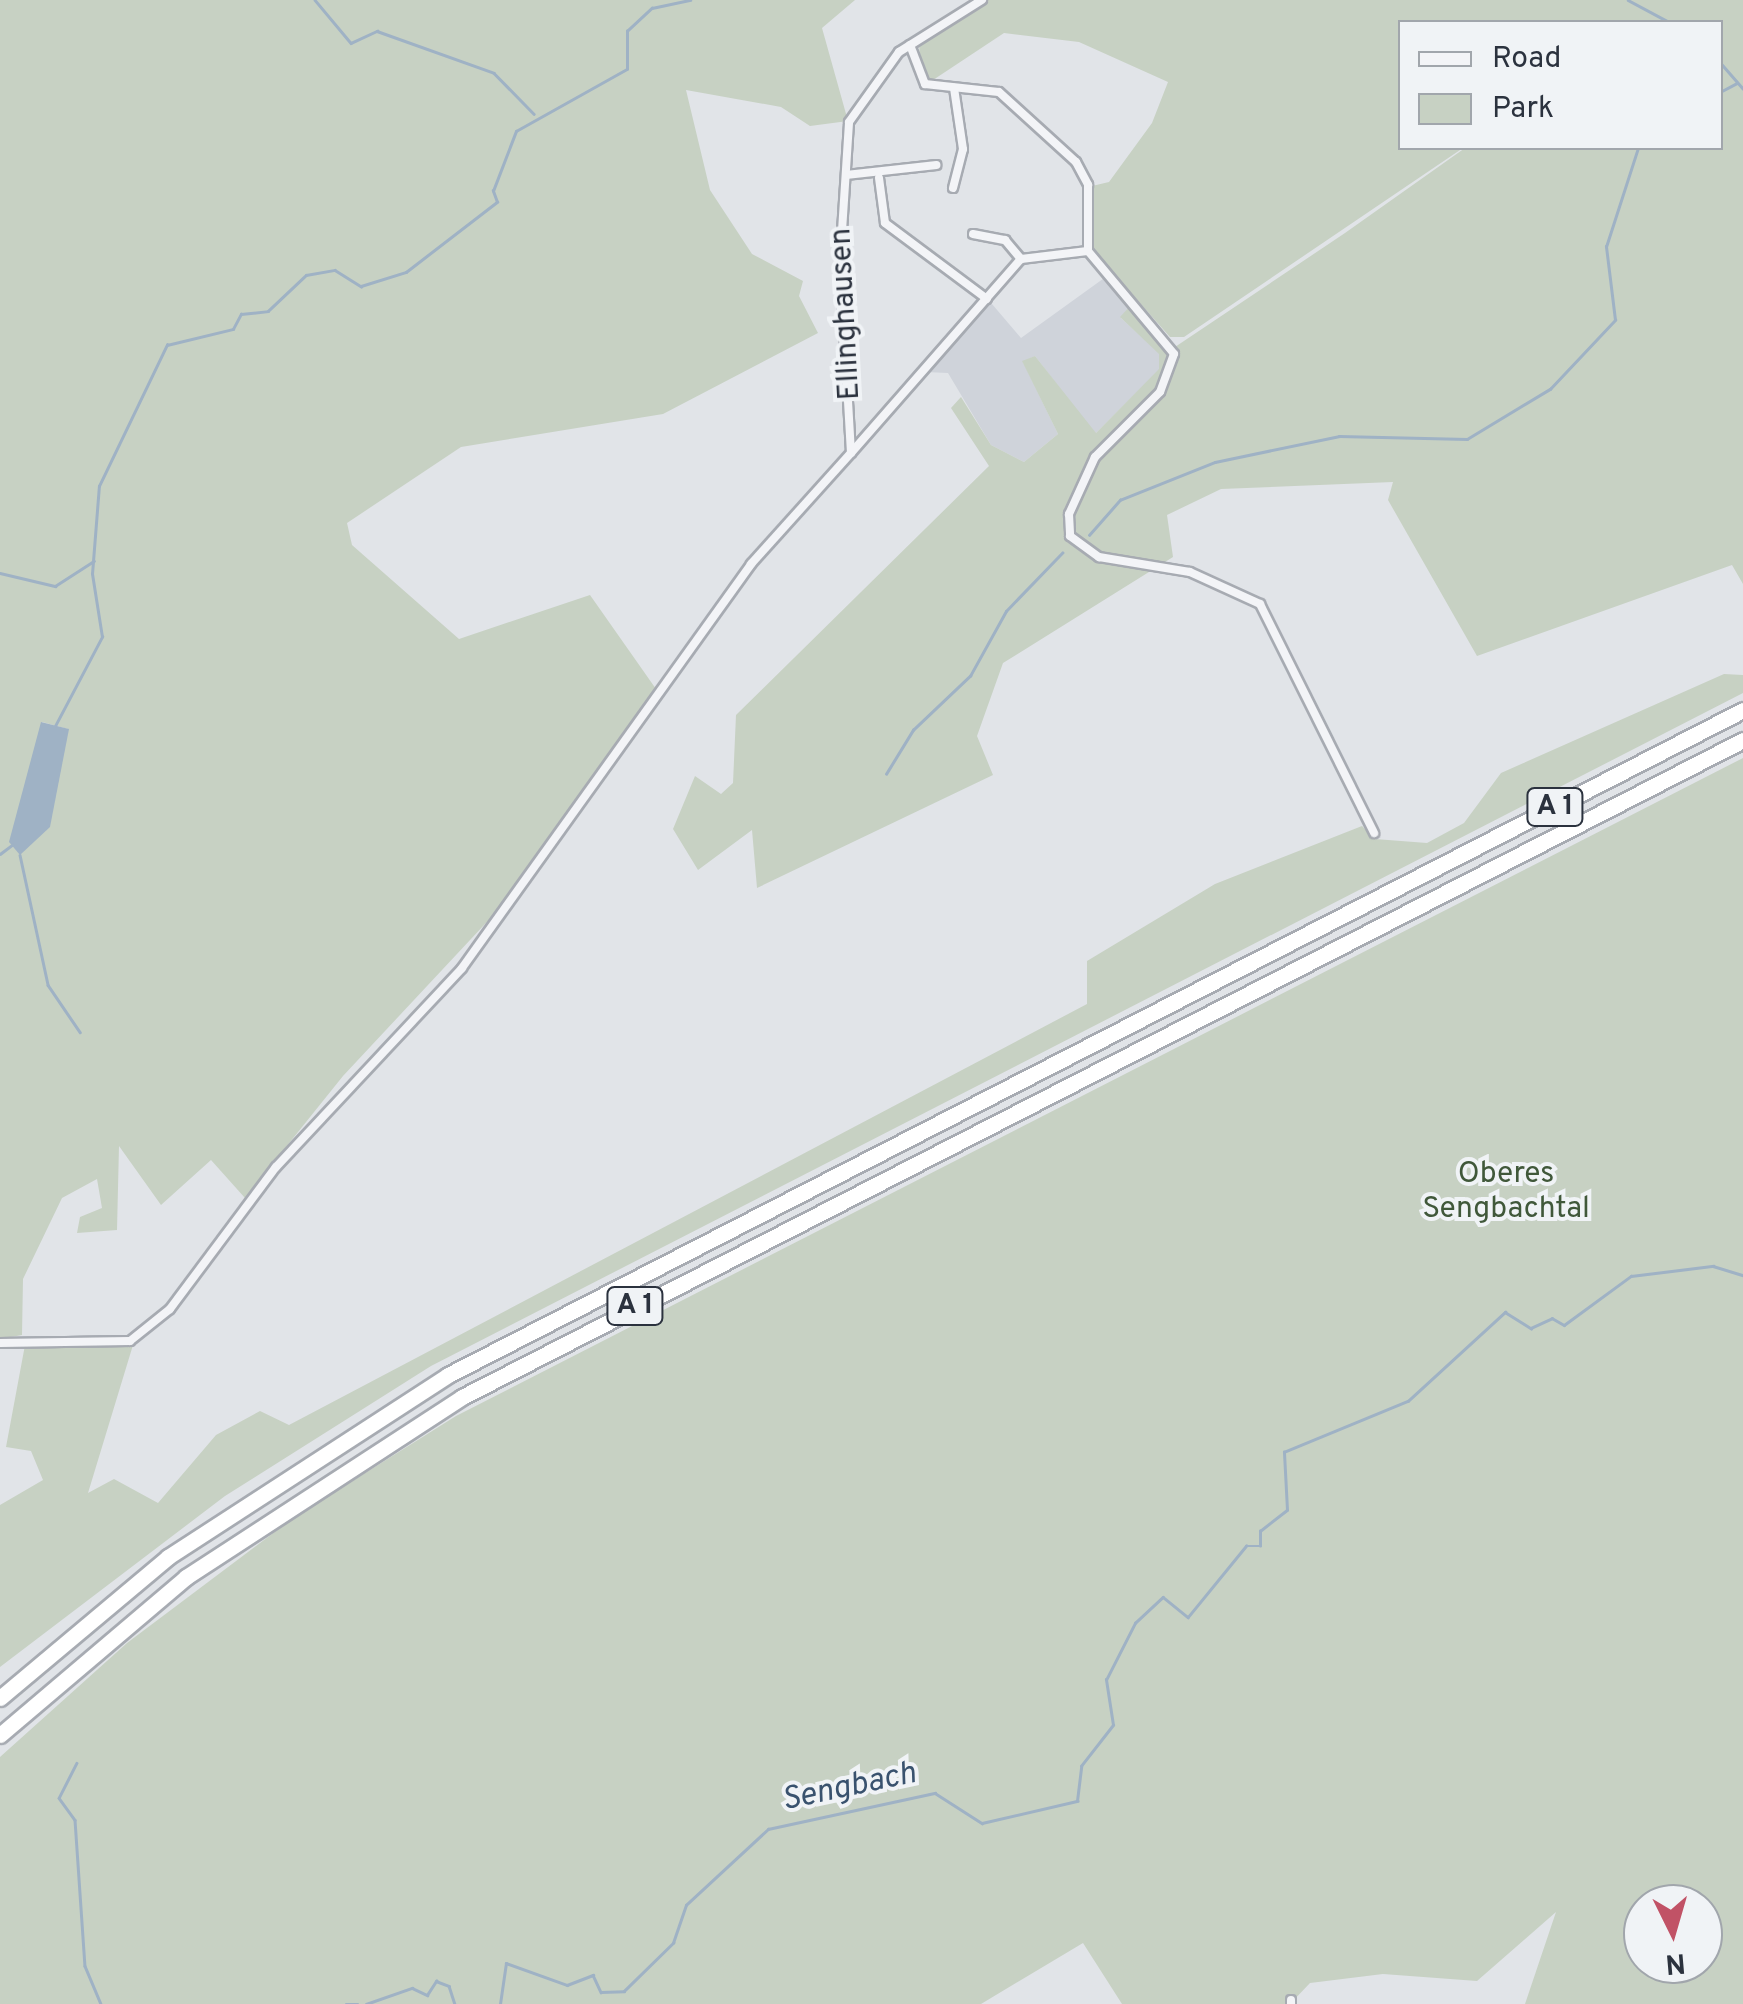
<!DOCTYPE html>
<html>
<head>
<meta charset="utf-8">
<style>
  body { margin:0 }
  #map { position:relative; width:1743px; height:2004px; overflow:hidden; background:#e1e4e8; font-family:Overpass,sans-serif }
  div>[style] { position:absolute }
  [style*='--x'] { left:calc(var(--x)*1px); top:calc(var(--y)*1px); width:calc(var(--w)*1px); rotate:calc(var(--a)*1deg) }
  .built>* { inset:0; background:#cfd3da }
  .green>* { inset:0; background:#c7d1c3 }
  .water>* { inset:0; background:#9fb2c5 }
  .stream>* { height:2.5px; margin:-1.25px; padding:0 1.25px; transform-origin:1.25px; border-radius:1.25px; background:#9fb2c5 }
  .roads { filter:drop-shadow(2px 0 #a7abb2) drop-shadow(-2px 0 #a7abb2) drop-shadow(0 2px #a7abb2) drop-shadow(0 -2px #a7abb2) }
  .street>* { height:8px; margin:-4px; padding:0 4px; transform-origin:4px; border-radius:4px; background:#f3f4f7 }
  .highway>* { height:15px; margin:-7.5px; padding:0 7.5px; transform-origin:7.5px; border-radius:7.5px; background:#fff }
  span { translate:-50% -50%; white-space:nowrap; text-align:center; line-height:1.15; -webkit-text-stroke:8px #f0f3f6; paint-order:stroke }
  .shield-label span { padding:2px 8px; background:#f0f3f6; border:2px solid; border-radius:8px; -webkit-text-stroke-width:0 }
  .shield-label { font-size:28px; color:#2b323e; font-weight:700 }
  .street-label { font-size:30px; color:#2b323e }
  .park-label { font-size:30px; color:#40583a }
  .water-label { font-size:32px; color:#39526e; font-style:italic }
  .legend { position:absolute; left:1398px; top:20px; width:325px; height:130px; box-sizing:border-box; background:#f0f3f6; border:2px solid #a1a6ac; margin:0; padding:12px 18px; list-style:none; font-size:30px; color:#2b323e }
  .legend li { display:flex; align-items:center; gap:20px; height:50px }
  .legend b { width:50px; border:2px solid #a1a6ac }
  .north { position:absolute; left:1623px; top:1884px; width:100px; height:100px; box-sizing:border-box; background:#f0f3f6; border:2px solid #a1a6ac; border-radius:50%; rotate:175deg; font-size:28px; font-weight:700; line-height:40px; text-align:center; color:#2b323e }
  .north::after { content:''; display:block; margin:auto; width:35px; height:45px; background:#c15266; clip-path:polygon(50% 0,100% 100%,50% 72%,0 100%) }
</style>
</head>
<body>
<div id="map">
  <div class="built">
    <i style="clip-path:polygon(1107px 276px,1133px 303px,1121px 318px,1160px 354px,1159px 370px,1095px 434px,1035px 356px,1023px 362px,1058px 434px,1024px 462px,991px 445px,948px 373px,925px 372px,986px 297px,1021px 338px)"></i>
  </div>
  <div class="green">
    <i style="clip-path:polygon(evenodd,0 0,855px 0,822px 28px,848px 121px,810px 126px,781px 107px,686px 90px,710px 190px,752px 254px,803px 281px,799px 296px,818px 333px,663px 414px,461px 447px,347px 523px,352px 545px,459px 639px,590px 595px,656px 689px,512px 895px,343px 1076px,245px 1198px,211px 1160px,161px 1205px,119px 1146px,117px 1230px,77px 1233px,80px 1217px,102px 1208px,97px 1179px,62px 1198px,23px 1279px,22px 1335px,0 1339px,0 0,42px 722px,68px 729px,20px 854px,10px 842px,42px 722px)"></i>
    <i style="clip-path:polygon(987px 0,1743px 0,1743px 584px,1732px 565px,1477px 656px,1388px 500px,1393px 482px,1221px 489px,1167px 515px,1173px 557px,1003px 663px,977px 736px,993px 775px,757px 888px,752px 830px,698px 870px,673px 829px,695px 776px,721px 794px,733px 783px,736px 715px,989px 466px,951px 408px,961px 397px,991px 445px,1024px 462px,1058px 434px,1022px 361px,1035px 356px,1096px 433px,1159px 369px,1159px 354px,1120px 317px,1133px 303px,1172px 349px,1345px 233px,1465px 148px,1720px 148px,1720px 22px,1400px 22px,1400px 148px,1463px 148px,1184px 337px,1170px 337px,1092px 249px,1092px 186px,1109px 182px,1152px 123px,1168px 82px,1079px 42px,1004px 33px,930px 82px,921px 77px,919px 43px)"></i>
    <i style="clip-path:polygon(1724px 674px,1743px 675px,1743px 693px,431px 1366px,225px 1496px,0 1667px,0 1505px,43px 1480px,31px 1451px,6px 1447px,25px 1345px,133px 1345px,88px 1493px,114px 1479px,158px 1503px,216px 1435px,260px 1411px,289px 1425px,1087px 1004px,1087px 961px,1215px 884px,1362px 826px,1375px 839px,1427px 843px,1464px 823px,1501px 773px)"></i>
    <i style="clip-path:polygon(evenodd,1743px 758px,1743px 2004px,1525px 2004px,1556px 1912px,1477px 1981px,1383px 1974px,1310px 1983px,1290px 2004px,1122px 2004px,1083px 1943px,981px 2004px,0 2004px,0 1757px,127px 1643px,292px 1519px,456px 1416px,1743px 758px,1643px 1904px,1703px 1904px,1703px 1964px,1643px 1964px,1643px 1904px)"></i>
  </div>
  <div class="water">
    <i style="clip-path:polygon(41px 722px,69px 729px,50px 827px,20px 855px,9px 842px)"></i>
  </div>
  <div class="stream">
    <i style="--x:315;--y:0;--w:56;--a:50.1"></i>
    <i style="--x:351;--y:43;--w:29;--a:-25"></i>
    <i style="--x:377;--y:31;--w:124;--a:19.7"></i>
    <i style="--x:494;--y:73;--w:57;--a:45.7"></i>
    <i style="--x:1628;--y:0;--w:47;--a:28.2"></i>
    <i style="--x:1720;--y:62;--w:35;--a:49"></i>
    <i style="--x:1720;--y:92;--w:19;--a:-28"></i>
    <i style="--x:1089;--y:535;--w:47;--a:-48.5"></i>
    <i style="--x:1120;--y:500;--w:102;--a:-21.8"></i>
    <i style="--x:1215;--y:462;--w:127;--a:-11.8"></i>
    <i style="--x:1339;--y:436;--w:128;--a:1.3"></i>
    <i style="--x:1467;--y:439;--w:97;--a:-31.1"></i>
    <i style="--x:1550;--y:389;--w:95;--a:-46.7"></i>
    <i style="--x:1615;--y:320;--w:74;--a:-97"></i>
    <i style="--x:1606;--y:247;--w:104;--a:-72.1"></i>
    <i style="--x:0;--y:573;--w:57;--a:13.3"></i>
    <i style="--x:55;--y:586;--w:46;--a:-32.7"></i>
    <i style="--x:55;--y:726;--w:101;--a:-62.2"></i>
    <i style="--x:102;--y:637;--w:64;--a:-99"></i>
    <i style="--x:92;--y:574;--w:88;--a:-85.5"></i>
    <i style="--x:99;--y:486;--w:157;--a:-64.3"></i>
    <i style="--x:167;--y:345;--w:68;--a:-13.6"></i>
    <i style="--x:233;--y:329;--w:17;--a:-62"></i>
    <i style="--x:241;--y:314;--w:27;--a:-6"></i>
    <i style="--x:268;--y:311;--w:52;--a:-43.5"></i>
    <i style="--x:306;--y:275;--w:29;--a:-10"></i>
    <i style="--x:335;--y:270;--w:31;--a:32"></i>
    <i style="--x:361;--y:286;--w:47;--a:-17.3"></i>
    <i style="--x:406;--y:272;--w:115;--a:-37.6"></i>
    <i style="--x:497;--y:202;--w:12;--a:-110"></i>
    <i style="--x:493;--y:191;--w:64;--a:-69"></i>
    <i style="--x:516;--y:131;--w:127;--a:-29.2"></i>
    <i style="--x:627;--y:69;--w:38;--a:-90"></i>
    <i style="--x:627;--y:31;--w:34;--a:-43"></i>
    <i style="--x:652;--y:8;--w:39;--a:-12"></i>
    <i style="--x:886;--y:774;--w:52;--a:-58.5"></i>
    <i style="--x:913;--y:730;--w:79;--a:-43.5"></i>
    <i style="--x:970;--y:676;--w:74;--a:-61"></i>
    <i style="--x:1006;--y:611;--w:81;--a:-46"></i>
    <i style="--x:0;--y:854;--w:15;--a:-37"></i>
    <i style="--x:20;--y:855;--w:133;--a:77.8"></i>
    <i style="--x:48;--y:985;--w:57;--a:55.8"></i>
    <i style="--x:77;--y:1763;--w:39;--a:117"></i>
    <i style="--x:59;--y:1798;--w:27;--a:54"></i>
    <i style="--x:75;--y:1820;--w:146;--a:86.1"></i>
    <i style="--x:85;--y:1966;--w:41;--a:67.2"></i>
    <i style="--x:346;--y:2004;--w:12;--a:0"></i>
    <i style="--x:366;--y:2004;--w:49;--a:-19.2"></i>
    <i style="--x:412;--y:1988;--w:17;--a:25"></i>
    <i style="--x:427;--y:1995;--w:17;--a:-57"></i>
    <i style="--x:436;--y:1981;--w:14;--a:21"></i>
    <i style="--x:449;--y:1986;--w:19;--a:72"></i>
    <i style="--x:500;--y:2004;--w:41;--a:-81.7"></i>
    <i style="--x:506;--y:1963;--w:65;--a:19.8"></i>
    <i style="--x:567;--y:1985;--w:28;--a:-21"></i>
    <i style="--x:593;--y:1975;--w:19;--a:65"></i>
    <i style="--x:601;--y:1992;--w:23;--a:-2"></i>
    <i style="--x:624;--y:1991;--w:69;--a:-44.4"></i>
    <i style="--x:673;--y:1943;--w:40;--a:-71.1"></i>
    <i style="--x:686;--y:1905;--w:112;--a:-42.8"></i>
    <i style="--x:768;--y:1829;--w:171;--a:-12.2"></i>
    <i style="--x:935;--y:1793;--w:56;--a:32.6"></i>
    <i style="--x:982;--y:1823;--w:98;--a:-13"></i>
    <i style="--x:1077;--y:1801;--w:35;--a:-83"></i>
    <i style="--x:1081;--y:1766;--w:52;--a:-52"></i>
    <i style="--x:1113;--y:1725;--w:46;--a:-98.8"></i>
    <i style="--x:1106;--y:1680;--w:64;--a:-63"></i>
    <i style="--x:1135;--y:1623;--w:38;--a:-43"></i>
    <i style="--x:1163;--y:1597;--w:32;--a:39"></i>
    <i style="--x:1188;--y:1617;--w:92;--a:-50.8"></i>
    <i style="--x:1246;--y:1546;--w:14;--a:0"></i>
    <i style="--x:1260;--y:1546;--w:15;--a:-90"></i>
    <i style="--x:1260;--y:1531;--w:34;--a:-38"></i>
    <i style="--x:1287;--y:1510;--w:58;--a:-93"></i>
    <i style="--x:1284;--y:1452;--w:134;--a:-22.4"></i>
    <i style="--x:1408;--y:1401;--w:132;--a:-42.5"></i>
    <i style="--x:1505;--y:1312;--w:31;--a:32"></i>
    <i style="--x:1531;--y:1328;--w:23;--a:-25"></i>
    <i style="--x:1552;--y:1318;--w:14;--a:30"></i>
    <i style="--x:1564;--y:1325;--w:83;--a:-36.2"></i>
    <i style="--x:1631;--y:1276;--w:83;--a:-7"></i>
    <i style="--x:1713;--y:1266;--w:31;--a:17"></i>
  </div>
  <div class="roads">
    <div class="street">
      <i style="--x:910;--y:45;--w:42;--a:69"></i>
      <i style="--x:925;--y:84;--w:74;--a:6.2"></i>
      <i style="--x:999;--y:92;--w:104;--a:42.3"></i>
      <i style="--x:1076;--y:162;--w:26;--a:62"></i>
      <i style="--x:1088;--y:185;--w:66;--a:90"></i>
      <i style="--x:1088;--y:251;--w:134;--a:50.1"></i>
      <i style="--x:1174;--y:354;--w:40;--a:110.2"></i>
      <i style="--x:1160;--y:392;--w:92;--a:135"></i>
      <i style="--x:1095;--y:457;--w:63;--a:114.5"></i>
      <i style="--x:1069;--y:514;--w:22;--a:87"></i>
      <i style="--x:1070;--y:536;--w:36;--a:36"></i>
      <i style="--x:1099;--y:557;--w:92;--a:9.4"></i>
      <i style="--x:1190;--y:572;--w:77;--a:24.6"></i>
      <i style="--x:1260;--y:604;--w:256;--a:63.5"></i>
      <i style="--x:846;--y:175;--w:91;--a:-6.3"></i>
      <i style="--x:879;--y:178;--w:45;--a:82.4"></i>
      <i style="--x:885;--y:223;--w:127;--a:36.7"></i>
      <i style="--x:953;--y:188;--w:40;--a:-75.6"></i>
      <i style="--x:963;--y:149;--w:62;--a:-98.4"></i>
      <i style="--x:973;--y:234;--w:33;--a:11"></i>
      <i style="--x:1005;--y:240;--w:25;--a:50"></i>
      <i style="--x:851;--y:453;--w:258;--a:-48.8"></i>
      <i style="--x:1021;--y:259;--w:67;--a:-6.8"></i>
      <i style="--x:0;--y:1343;--w:130;--a:-0.9"></i>
      <i style="--x:130;--y:1341;--w:51;--a:-38.7"></i>
      <i style="--x:170;--y:1309;--w:177;--a:-53.3"></i>
      <i style="--x:276;--y:1167;--w:272;--a:-46.9"></i>
      <i style="--x:462;--y:968;--w:497;--a:-54.4"></i>
      <i style="--x:751;--y:564;--w:149;--a:-48"></i>
      <i style="--x:851;--y:453;--w:191;--a:-93.3"></i>
      <i style="--x:840;--y:262;--w:140;--a:-86.3"></i>
      <i style="--x:849;--y:122;--w:86;--a:-54.5"></i>
      <i style="--x:899;--y:52;--w:98;--a:-32.1"></i>
      <i style="--x:1291;--y:2000;--w:4;--a:90"></i>
    </div>
    <div class="highway">
      <i style="--x:0;--y:1698;--w:219;--a:-40"></i>
      <i style="--x:168;--y:1557;--w:334;--a:-33"></i>
      <i style="--x:448;--y:1375;--w:1456;--a:-27.18"></i>
      <i style="--x:0;--y:1735;--w:244;--a:-40.3"></i>
      <i style="--x:186;--y:1577;--w:330;--a:-33.1"></i>
      <i style="--x:462;--y:1397;--w:1440;--a:-27.15"></i>
    </div>
  </div>
  <div class="shield-label">
    <span style="left:1555px;top:807px">A 1</span>
    <span style="left:635px;top:1306px">A 1</span>
  </div>
  <div class="street-label">
    <span style="left:847px;top:314px;rotate:-93deg">Ellinghausen</span>
  </div>
  <div class="park-label">
    <span style="left:1506px;top:1192px">Oberes<br>Sengbachtal</span>
  </div>
  <div class="water-label">
    <span style="left:849px;top:1788px;rotate:-12deg">Sengbach</span>
  </div>
  <ul class="legend">
  <li><b style="height:12px;background:#f3f4f7"></b>Road</li>
  <li><b style="height:28px;background:#c7d1c3"></b>Park</li>
  </ul>
  <div class="north">N</div>
</div>
</body>
</html>
